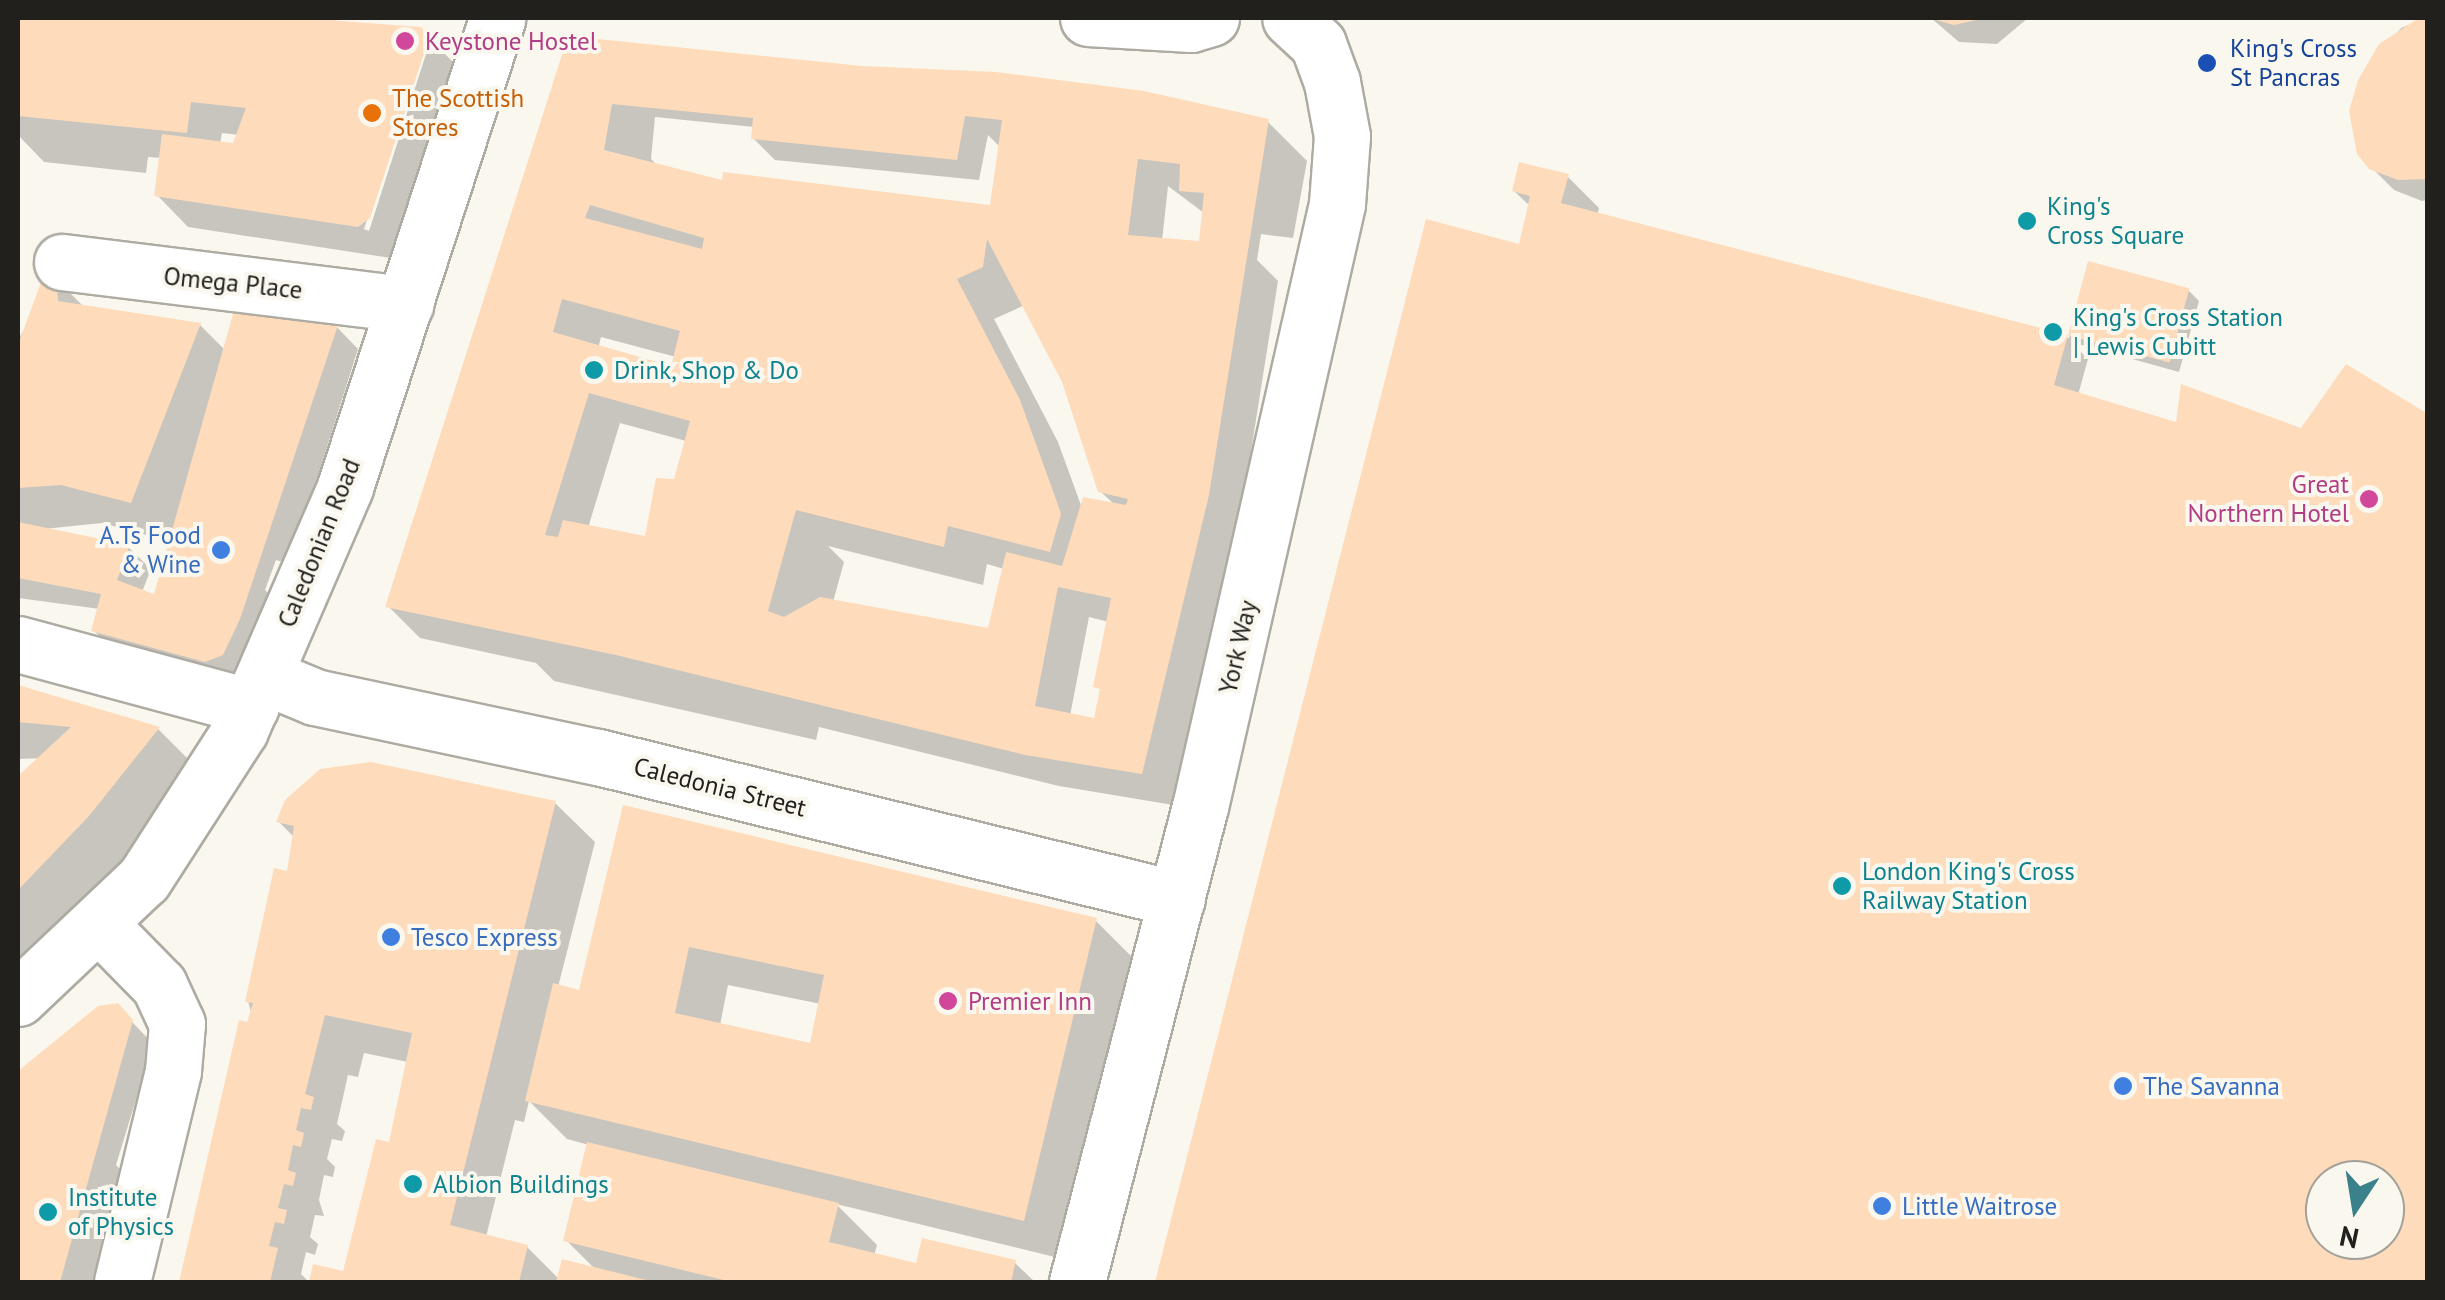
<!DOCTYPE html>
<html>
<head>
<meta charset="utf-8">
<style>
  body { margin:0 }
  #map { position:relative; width:2445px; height:1300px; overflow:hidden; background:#faf7ee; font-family:"PT Sans",sans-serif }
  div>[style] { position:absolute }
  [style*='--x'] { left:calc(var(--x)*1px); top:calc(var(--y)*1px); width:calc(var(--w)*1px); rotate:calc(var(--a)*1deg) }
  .shadow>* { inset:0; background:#0003 }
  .building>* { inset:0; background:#fedcbb; transform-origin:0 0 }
  .roads { filter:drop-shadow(2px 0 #aeaba2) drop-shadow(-2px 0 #aeaba2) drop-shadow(0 2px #aeaba2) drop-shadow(0 -2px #aeaba2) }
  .minor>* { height:55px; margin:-27.5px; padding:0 27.5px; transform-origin:27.5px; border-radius:27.5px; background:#fff }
  .major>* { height:55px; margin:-27.5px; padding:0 27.5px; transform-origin:27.5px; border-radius:27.5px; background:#fff }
  .highway>* { height:55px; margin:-27.5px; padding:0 27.5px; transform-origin:27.5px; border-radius:27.5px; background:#fff }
  .dots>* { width:28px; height:28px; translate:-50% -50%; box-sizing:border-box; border:5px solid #faf7ee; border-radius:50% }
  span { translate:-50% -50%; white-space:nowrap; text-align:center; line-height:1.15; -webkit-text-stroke:8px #faf7ee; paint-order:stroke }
  .hotel-label { font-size:25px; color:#b23c85 }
  .left { translate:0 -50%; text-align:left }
  .right { translate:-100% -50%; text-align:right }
  .transit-label { font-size:25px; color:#164399 }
  .food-label { font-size:25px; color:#c56008 }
  .culture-label { font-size:25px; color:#0d838f }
  .street-label { font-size:25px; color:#21201d }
  .shop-label { font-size:25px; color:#366cbe }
  .frame { position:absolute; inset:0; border:20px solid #21201d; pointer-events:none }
  .north { position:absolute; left:2305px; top:1160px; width:100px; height:100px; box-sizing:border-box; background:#faf7ee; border:2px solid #a3a19a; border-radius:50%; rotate:192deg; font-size:28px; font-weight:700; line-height:40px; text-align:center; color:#21201d }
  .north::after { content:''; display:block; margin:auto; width:35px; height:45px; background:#3b818b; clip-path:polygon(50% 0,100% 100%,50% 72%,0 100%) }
</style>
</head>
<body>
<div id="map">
  <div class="shadow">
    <i style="clip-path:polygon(evenodd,18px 18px,308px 18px,420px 29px,460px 69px,391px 258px,188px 227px,157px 195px,162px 158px,148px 157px,146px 173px,44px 162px,18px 135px,18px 18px,421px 54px,426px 54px,369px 231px,364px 229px,421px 54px,18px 18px,222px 133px,239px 135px,234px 146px,220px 144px,222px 133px)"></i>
    <i style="clip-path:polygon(1931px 18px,2028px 18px,1997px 44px,1959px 42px)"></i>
    <i style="clip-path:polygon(2419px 21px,2428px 25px,2428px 200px,2422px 201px,2394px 190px,2371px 167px,2353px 132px,2360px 81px,2401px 28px)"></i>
    <i style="clip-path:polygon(evenodd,570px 38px,1268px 122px,1307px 161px,1293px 238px,1261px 234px,1257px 260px,1278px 281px,1239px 527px,1173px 805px,1059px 786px,819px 727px,816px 740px,554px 681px,536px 663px,420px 638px,388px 606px,570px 38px,655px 117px,754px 127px,753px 138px,775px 160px,979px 180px,988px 135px,1001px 148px,993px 212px,724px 183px,657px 165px,651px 159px,655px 117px,570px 38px,1168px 186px,1204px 213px,1207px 245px,1162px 241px,1168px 186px,570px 38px,1025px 305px,1064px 381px,1100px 491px,1116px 506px,1082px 508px,1058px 442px,994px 319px,1025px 305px,570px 38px,601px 337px,676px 357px,673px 369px,598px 349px,601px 337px,570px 38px,620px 423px,686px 441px,686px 488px,647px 539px,588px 528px,620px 423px,570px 38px,828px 546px,983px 585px,987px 564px,1004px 569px,990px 631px,833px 602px,844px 562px,828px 546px,570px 38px,1089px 617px,1109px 622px,1096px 721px,1070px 716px,1089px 617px)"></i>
    <i style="clip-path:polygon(evenodd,1567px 176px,1599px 208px,1597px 216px,2069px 338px,2090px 264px,2188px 290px,2199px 301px,2179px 372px,2071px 342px,2088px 359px,2078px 395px,2178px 425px,2300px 430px,2428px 416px,2428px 1282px,1158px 1282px,1428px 222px,1521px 247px,1531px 207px,1514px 191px,1567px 176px,2325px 1180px,2385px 1180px,2385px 1240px,2325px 1240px,2325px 1180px)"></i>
    <i style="clip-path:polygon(evenodd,55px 278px,84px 307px,200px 325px,225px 350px,328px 318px,358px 349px,290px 564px,276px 560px,265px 590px,276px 601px,244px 676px,229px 683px,105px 641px,94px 631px,100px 609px,18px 598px,18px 340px,55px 278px,102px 523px,172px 542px,156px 598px,142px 592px,151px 569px,129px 548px,34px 530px,102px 523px)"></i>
    <i style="clip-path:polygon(18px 691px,158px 729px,197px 768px,128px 856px,18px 963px,18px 780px,45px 758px,18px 759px)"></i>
    <i style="clip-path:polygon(evenodd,555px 803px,595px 842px,558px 987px,581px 993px,625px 808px,1096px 921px,1135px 960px,1063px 1259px,836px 1204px,877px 1245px,874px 1256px,918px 1266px,1015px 1263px,1035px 1282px,311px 1282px,315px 1267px,344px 1274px,391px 1145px,408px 1062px,364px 1053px,358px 1077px,348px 1075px,337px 1124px,345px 1131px,342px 1141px,332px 1139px,327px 1159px,335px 1167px,333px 1177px,324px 1175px,319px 1200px,324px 1216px,315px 1215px,310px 1237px,318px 1244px,315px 1255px,306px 1252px,301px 1274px,309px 1282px,182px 1282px,241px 1023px,255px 1027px,248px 1001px,289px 875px,295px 838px,279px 822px,555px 803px,728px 985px,821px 1004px,812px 1046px,720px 1025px,728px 985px,555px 803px,529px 1101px,567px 1139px,589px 1145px,566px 1240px,596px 1270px,559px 1279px,527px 1247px,486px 1237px,515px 1120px,524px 1122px,529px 1101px)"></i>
    <i style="clip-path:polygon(117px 1006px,153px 1044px,116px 1165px,126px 1176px,99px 1282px,18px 1282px,18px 1074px,99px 1009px)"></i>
  </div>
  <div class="building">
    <i style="clip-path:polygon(18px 18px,301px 18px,421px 27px,430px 35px,370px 218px,358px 227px,154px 196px,162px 134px,233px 143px,246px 108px,191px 102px,187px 133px,18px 116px)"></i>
    <i style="clip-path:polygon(1929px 18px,1985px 18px,1954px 25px)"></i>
    <i style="clip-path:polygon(2419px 18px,2428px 21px,2428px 179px,2398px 180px,2369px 169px,2357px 154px,2349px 111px,2358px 80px,2379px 44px)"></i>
    <i style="clip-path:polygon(evenodd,568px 36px,862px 66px,996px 72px,1144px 91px,1269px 119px,1209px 495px,1142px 774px,1025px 755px,616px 655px,385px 607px,568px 36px,612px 104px,753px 118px,751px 139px,957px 160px,965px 116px,1002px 120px,990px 205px,723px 172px,722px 180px,604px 150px,612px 104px,568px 36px,1138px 159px,1180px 164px,1179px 191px,1204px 193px,1199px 241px,1128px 235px,1138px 159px,568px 36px,590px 205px,704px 238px,702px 249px,585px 218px,590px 205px,568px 36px,987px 239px,1062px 382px,1098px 492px,1128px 499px,1126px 505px,1083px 497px,1062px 566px,1006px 552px,988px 628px,820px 597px,784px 617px,768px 611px,796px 510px,944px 547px,948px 526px,1050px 552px,1061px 514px,1057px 502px,1020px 400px,957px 279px,983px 267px,987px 239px,568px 36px,562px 299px,680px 331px,671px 366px,553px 332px,562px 299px,568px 36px,589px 393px,690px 421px,674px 479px,656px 478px,645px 536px,563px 520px,558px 537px,545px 535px,589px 393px,568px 36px,1058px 587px,1111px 598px,1093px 687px,1100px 689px,1094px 718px,1035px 706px,1058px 587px)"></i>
    <i style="clip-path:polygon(evenodd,1519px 162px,1569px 174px,1561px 203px,2068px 335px,2054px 385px,2176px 422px,2181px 384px,2301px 428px,2346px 364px,2428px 414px,2428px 1282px,1155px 1282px,1426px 219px,1519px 244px,1530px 196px,1512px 191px,1519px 162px,2325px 1180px,2385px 1180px,2385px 1240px,2325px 1240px,2325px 1180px)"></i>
    <i style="left:2088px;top:261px;width:105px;height:77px;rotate:15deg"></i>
    <i style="clip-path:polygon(44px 274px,56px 276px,58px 301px,201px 323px,131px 503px,61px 485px,18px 488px,18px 345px)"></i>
    <i style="clip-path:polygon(235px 307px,329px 315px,338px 325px,240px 619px,223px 655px,205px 662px,91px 631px,101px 594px,18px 578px,18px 522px,130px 545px,117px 580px,154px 594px)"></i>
    <i style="clip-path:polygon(18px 685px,160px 727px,89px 816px,18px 890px,18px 776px,71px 727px,18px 722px)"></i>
    <i style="clip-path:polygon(371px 762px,556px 801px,450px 1225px,528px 1245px,519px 1282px,309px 1282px,313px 1264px,343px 1271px,376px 1139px,389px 1142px,412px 1033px,325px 1015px,305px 1094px,314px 1097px,311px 1110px,301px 1108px,296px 1130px,304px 1133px,301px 1147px,293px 1145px,288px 1170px,296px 1173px,293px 1186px,284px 1184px,278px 1208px,287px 1210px,284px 1224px,275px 1222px,269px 1246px,278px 1248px,270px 1282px,179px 1282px,239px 1020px,247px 1022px,253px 1003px,245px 1002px,274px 868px,287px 871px,294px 826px,276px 822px,285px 800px,320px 769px)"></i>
    <i style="clip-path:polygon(evenodd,623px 805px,1097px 918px,1024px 1221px,525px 1101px,553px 983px,579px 990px,623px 805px,689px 947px,824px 975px,810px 1043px,675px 1013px,689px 947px)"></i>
    <i style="clip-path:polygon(118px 1003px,133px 1020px,60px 1282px,18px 1282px,18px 1071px,98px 1006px)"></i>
    <i style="clip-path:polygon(587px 1142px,839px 1203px,829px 1242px,916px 1263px,922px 1238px,1016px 1260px,1011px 1282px,732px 1282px,563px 1241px)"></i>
    <i style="clip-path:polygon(562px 1259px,650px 1281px,650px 1282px,556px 1282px)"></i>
  </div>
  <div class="roads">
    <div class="minor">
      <i style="--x:62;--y:262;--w:346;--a:7"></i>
      <i style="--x:18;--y:644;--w:241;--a:15.1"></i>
      <i style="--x:264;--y:676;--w:55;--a:22.4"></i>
      <i style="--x:315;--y:697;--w:289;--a:12"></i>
      <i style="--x:598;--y:757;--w:596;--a:13.78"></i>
      <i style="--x:101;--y:926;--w:83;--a:45.5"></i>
      <i style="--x:159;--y:985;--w:43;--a:65.2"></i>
      <i style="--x:177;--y:1024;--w:47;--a:94.9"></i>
      <i style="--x:173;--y:1071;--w:217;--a:103.6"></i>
    </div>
    <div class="major">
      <i style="--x:18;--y:998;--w:173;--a:-43.4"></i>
      <i style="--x:144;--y:879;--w:177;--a:-57.2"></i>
      <i style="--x:240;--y:730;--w:265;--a:-66.6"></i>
      <i style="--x:345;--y:487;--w:493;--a:-72"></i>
      <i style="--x:1077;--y:1282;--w:491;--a:-75.5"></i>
      <i style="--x:1200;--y:807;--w:618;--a:-77.2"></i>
      <i style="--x:1337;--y:204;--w:68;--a:-85.8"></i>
      <i style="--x:1342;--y:136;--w:55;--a:-100.5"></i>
      <i style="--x:1332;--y:82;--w:40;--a:-110.2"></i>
      <i style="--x:1318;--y:44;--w:38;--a:-137"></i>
    </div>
    <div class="highway">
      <i style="--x:1088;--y:18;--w:103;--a:3.3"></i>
      <i style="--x:1191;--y:24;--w:21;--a:-17"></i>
    </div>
  </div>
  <div class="dots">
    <i style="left:405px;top:41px;background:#d1479c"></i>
    <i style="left:2207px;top:63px;background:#1a4fb4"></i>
    <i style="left:372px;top:113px;background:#e8710a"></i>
    <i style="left:2027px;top:221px;background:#0f9aa8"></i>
    <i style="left:2053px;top:332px;background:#0f9aa8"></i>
    <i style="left:594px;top:370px;background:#0f9aa8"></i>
    <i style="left:2369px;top:499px;background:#d1479c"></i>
    <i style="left:221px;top:550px;background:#3f7fe0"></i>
    <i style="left:1842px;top:886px;background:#0f9aa8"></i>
    <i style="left:391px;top:937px;background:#3f7fe0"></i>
    <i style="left:948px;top:1001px;background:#d1479c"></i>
    <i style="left:2123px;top:1086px;background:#3f7fe0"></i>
    <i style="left:413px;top:1184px;background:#0f9aa8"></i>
    <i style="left:1882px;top:1206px;background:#3f7fe0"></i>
    <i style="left:48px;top:1212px;background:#0f9aa8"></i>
  </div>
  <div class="hotel-label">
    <span class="left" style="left:425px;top:41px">Keystone Hostel</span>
    <span class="right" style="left:2349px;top:499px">Great<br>Northern Hotel</span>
    <span class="left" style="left:968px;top:1001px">Premier Inn</span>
  </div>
  <div class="transit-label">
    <span class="left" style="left:2230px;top:63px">King's Cross<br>St Pancras</span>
  </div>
  <div class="food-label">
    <span class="left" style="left:392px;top:113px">The Scottish<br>Stores</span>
  </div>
  <div class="culture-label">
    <span class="left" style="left:2047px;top:221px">King's<br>Cross Square</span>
    <span class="left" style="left:2073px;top:332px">King's Cross Station<br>| Lewis Cubitt</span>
    <span class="left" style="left:614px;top:370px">Drink, Shop &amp; Do</span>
    <span class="left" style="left:1862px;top:886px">London King's Cross<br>Railway Station</span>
    <span class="left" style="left:433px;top:1184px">Albion Buildings</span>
    <span class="left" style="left:68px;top:1212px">Institute<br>of Physics</span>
  </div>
  <div class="street-label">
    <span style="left:233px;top:283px;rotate:6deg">Omega Place</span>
    <span style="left:319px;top:543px;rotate:-68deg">Caledonian Road</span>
    <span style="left:1238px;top:647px;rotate:-77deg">York Way</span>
    <span style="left:720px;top:787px;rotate:14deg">Caledonia Street</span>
  </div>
  <div class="shop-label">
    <span class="right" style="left:201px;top:550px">A.Ts Food<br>&amp; Wine</span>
    <span class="left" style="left:411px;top:937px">Tesco Express</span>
    <span class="left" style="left:2143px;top:1086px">The Savanna</span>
    <span class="left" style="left:1902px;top:1206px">Little Waitrose</span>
  </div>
  <div class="frame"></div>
  <div class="north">N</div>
</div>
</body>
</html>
